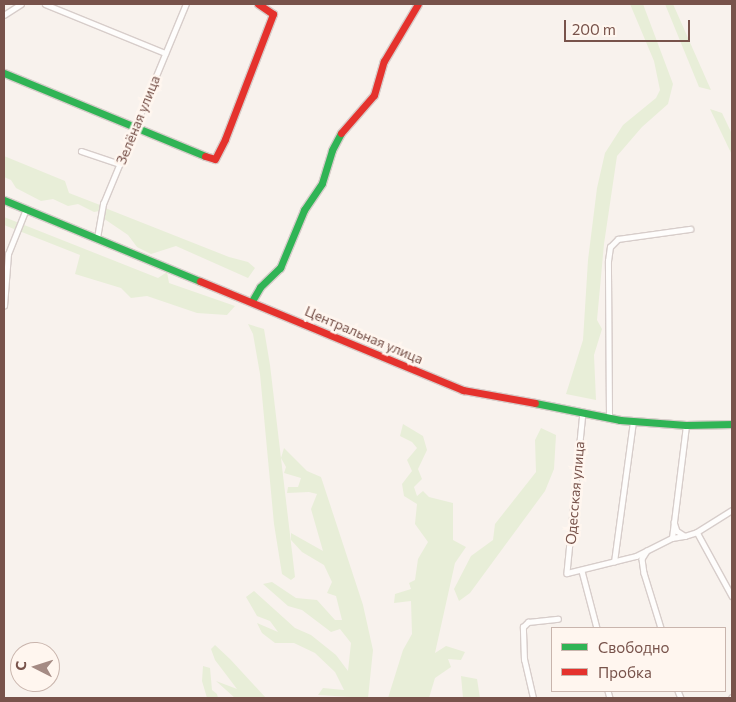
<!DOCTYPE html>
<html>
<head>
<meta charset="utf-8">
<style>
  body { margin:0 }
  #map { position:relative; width:736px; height:702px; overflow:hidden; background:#f8f2ed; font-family:Commissioner,sans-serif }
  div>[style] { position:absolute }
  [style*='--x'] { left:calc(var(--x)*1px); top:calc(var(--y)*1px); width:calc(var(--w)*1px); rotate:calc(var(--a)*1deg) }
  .green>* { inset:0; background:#e8eed8 }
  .roads { filter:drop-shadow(1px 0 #d7cdca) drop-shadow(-1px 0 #d7cdca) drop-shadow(0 1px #d7cdca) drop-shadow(0 -1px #d7cdca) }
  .street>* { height:4.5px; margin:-2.25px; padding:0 2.25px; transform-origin:2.25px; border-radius:2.25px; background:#fefdfc }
  .fast>* { height:7px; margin:-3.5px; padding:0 3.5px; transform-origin:3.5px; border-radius:3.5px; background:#30b455 }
  .jam>* { height:7px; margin:-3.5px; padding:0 3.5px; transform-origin:3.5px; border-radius:3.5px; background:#e5322d }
  span { translate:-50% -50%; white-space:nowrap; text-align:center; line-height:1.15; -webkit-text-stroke:5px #fff6ef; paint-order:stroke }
  .street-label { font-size:14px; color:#78534b }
  .frame { position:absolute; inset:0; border:5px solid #78534b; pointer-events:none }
  .legend { position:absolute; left:551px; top:627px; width:175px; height:65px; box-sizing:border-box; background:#fff6ef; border:1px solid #c9b5ad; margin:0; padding:6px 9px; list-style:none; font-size:15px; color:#78534b }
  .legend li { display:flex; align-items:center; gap:10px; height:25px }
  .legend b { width:25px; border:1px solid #c9b5ad }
  .north { position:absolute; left:10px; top:642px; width:50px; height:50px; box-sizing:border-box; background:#fff6ef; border:1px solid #c9b5ad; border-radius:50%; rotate:275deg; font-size:14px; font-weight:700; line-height:20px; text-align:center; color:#78534b }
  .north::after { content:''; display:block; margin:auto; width:18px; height:22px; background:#a58b84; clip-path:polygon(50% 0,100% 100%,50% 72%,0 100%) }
  .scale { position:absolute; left:564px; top:20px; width:126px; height:22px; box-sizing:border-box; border:2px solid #78534b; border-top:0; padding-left:6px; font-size:15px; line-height:18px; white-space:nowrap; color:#78534b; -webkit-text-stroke:4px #fff6ef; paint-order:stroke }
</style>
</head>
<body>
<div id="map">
  <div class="green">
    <i style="clip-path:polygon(630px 4px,643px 4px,673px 84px,668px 104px,642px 127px,617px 156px,604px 244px,597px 320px,602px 329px,594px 355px,596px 400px,566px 394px,583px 340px,588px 260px,597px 188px,605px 153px,623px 125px,656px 98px,660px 90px,654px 61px)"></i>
    <i style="clip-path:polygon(665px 4px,673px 4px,711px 90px,699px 87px)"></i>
    <i style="clip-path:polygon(710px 109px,722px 113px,732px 134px,732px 155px)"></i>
    <i style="clip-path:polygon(4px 156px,65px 181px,69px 193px,100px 205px,99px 211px,94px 212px,78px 204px,68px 206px,53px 199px,41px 201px,16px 188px,11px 180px,4px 177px)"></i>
    <i style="clip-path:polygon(105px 208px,229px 257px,248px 262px,255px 268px,248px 278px,176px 246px,151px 254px,137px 247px,128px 235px,103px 218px)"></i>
    <i style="clip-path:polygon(4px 217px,158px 278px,167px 272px,169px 283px,235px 306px,227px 315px,197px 313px,147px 296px,131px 298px,121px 288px,75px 274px,80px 255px,4px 225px)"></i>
    <i style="clip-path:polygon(248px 324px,264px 329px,270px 365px,295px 577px,291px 580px,282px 574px,274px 524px,260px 374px,253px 334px)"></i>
    <i style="clip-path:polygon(403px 424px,423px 436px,427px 450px,418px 469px,422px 479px,414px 487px,417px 496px,423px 491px,429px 497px,453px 503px,453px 540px,466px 547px,455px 563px,435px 653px,446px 646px,465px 652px,461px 660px,448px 659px,451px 667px,435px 678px,429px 698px,388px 698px,403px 650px,412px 634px,411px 601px,394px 603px,395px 594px,411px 589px,409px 583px,415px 580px,418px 559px,428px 542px,415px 524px,417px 504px,404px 496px,402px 484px,412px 471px,407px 460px,417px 448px,412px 442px,400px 436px)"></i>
    <i style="clip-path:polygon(541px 428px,556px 435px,554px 469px,545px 491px,470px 593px,459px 601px,454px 589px,471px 556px,493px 540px,495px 524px,536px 472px,535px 440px)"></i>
    <i style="clip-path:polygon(284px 448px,307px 471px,321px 477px,363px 605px,373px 650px,368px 698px,318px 695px,323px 688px,344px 690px,335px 672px,315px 653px,294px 643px,275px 643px,262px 633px,257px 623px,278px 632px,270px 621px,257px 616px,246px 597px,254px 591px,295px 628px,311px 635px,336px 655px,348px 671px,351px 643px,340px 629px,331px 632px,302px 610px,288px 606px,263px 584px,272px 582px,296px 598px,317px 600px,335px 620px,342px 620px,336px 596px,327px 593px,332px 582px,324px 565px,302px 552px,291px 540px,291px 533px,323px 551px,311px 509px,317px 494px,309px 492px,287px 493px,288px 487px,298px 487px,301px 478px,284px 473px,286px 467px,281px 458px)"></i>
    <i style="clip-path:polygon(215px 645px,230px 659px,266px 698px,235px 698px,216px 681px,237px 689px,215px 660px,211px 649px)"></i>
    <i style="clip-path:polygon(203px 666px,210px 668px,212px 690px,217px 694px,218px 698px,207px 698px,202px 681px)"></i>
    <i style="clip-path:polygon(461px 676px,477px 679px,480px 698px,463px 698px)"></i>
  </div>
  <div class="roads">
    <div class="street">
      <i style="--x:45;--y:4;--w:130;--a:22.2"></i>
      <i style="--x:4;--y:15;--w:20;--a:-33"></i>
      <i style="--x:81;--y:151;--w:41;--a:18.4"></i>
      <i style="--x:97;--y:238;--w:35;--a:-80"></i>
      <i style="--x:103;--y:204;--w:217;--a:-67.5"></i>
      <i style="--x:4;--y:306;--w:52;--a:-85.6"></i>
      <i style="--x:8;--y:254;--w:48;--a:-68.2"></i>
      <i style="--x:583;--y:412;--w:162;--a:95.7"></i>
      <i style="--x:567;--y:573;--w:71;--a:-13.8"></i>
      <i style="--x:636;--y:556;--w:40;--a:-26.6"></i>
      <i style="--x:672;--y:538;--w:13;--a:-9"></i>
      <i style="--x:609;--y:416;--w:155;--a:-90.4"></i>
      <i style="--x:608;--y:261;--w:14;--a:-82"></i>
      <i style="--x:610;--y:247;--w:11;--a:-45"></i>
      <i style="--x:618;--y:239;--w:73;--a:-7.9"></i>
      <i style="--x:674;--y:522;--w:9;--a:72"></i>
      <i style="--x:677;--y:531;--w:9;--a:32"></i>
      <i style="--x:685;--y:536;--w:13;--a:-18"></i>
      <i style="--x:697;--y:532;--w:73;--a:61.3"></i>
      <i style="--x:697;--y:532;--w:41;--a:-32.2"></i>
      <i style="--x:672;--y:538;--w:114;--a:-82.9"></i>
      <i style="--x:647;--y:551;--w:9;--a:122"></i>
      <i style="--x:642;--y:559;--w:14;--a:82"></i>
      <i style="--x:644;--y:573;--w:58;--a:72.8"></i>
      <i style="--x:614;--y:562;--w:142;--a:-82.3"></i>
      <i style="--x:582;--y:571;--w:59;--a:75.3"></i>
      <i style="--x:608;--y:691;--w:7;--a:74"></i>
      <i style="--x:678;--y:691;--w:8;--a:67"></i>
      <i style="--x:533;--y:698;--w:39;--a:-103"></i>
      <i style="--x:524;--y:660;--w:33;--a:-92"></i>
      <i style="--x:523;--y:627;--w:7;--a:-45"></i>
      <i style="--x:528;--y:622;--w:30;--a:-6"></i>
      <i style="--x:731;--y:698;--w:1;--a:-45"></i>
    </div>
    <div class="fast">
      <i style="--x:4;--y:73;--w:217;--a:22.4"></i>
      <i style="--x:4;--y:200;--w:212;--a:22.5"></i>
      <i style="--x:252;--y:301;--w:16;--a:-60"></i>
      <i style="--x:260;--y:287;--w:28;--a:-44"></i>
      <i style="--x:280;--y:268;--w:63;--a:-67.5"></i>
      <i style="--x:304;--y:210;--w:32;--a:-56"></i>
      <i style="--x:322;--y:183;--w:34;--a:-73"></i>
      <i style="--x:332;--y:150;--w:19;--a:-62"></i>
      <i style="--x:535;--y:403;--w:87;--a:11.3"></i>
      <i style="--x:620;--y:420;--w:66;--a:4.3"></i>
      <i style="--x:686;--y:425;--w:46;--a:-1.2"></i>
    </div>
    <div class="jam">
      <i style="--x:341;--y:133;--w:50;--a:-49"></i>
      <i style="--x:374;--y:95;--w:35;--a:-74"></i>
      <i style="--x:384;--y:61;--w:66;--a:-59.2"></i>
      <i style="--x:205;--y:156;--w:10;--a:17"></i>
      <i style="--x:215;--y:159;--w:22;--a:-63"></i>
      <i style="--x:225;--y:139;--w:134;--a:-69"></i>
      <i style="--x:273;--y:14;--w:18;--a:-146"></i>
      <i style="--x:200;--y:281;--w:285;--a:22.5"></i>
      <i style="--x:463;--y:390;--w:73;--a:10.2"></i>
    </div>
  </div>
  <div class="street-label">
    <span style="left:138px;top:120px;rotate:-68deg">Зелёная улица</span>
    <span style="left:364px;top:335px;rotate:23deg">Центральная улица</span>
    <span style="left:575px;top:493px;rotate:-85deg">Одесская улица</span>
  </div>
  <div class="frame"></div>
  <ul class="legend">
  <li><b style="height:6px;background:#30b455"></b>Свободно</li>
  <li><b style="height:6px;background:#e5322d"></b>Пробка</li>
  </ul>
  <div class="north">С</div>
  <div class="scale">200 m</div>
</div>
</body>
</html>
